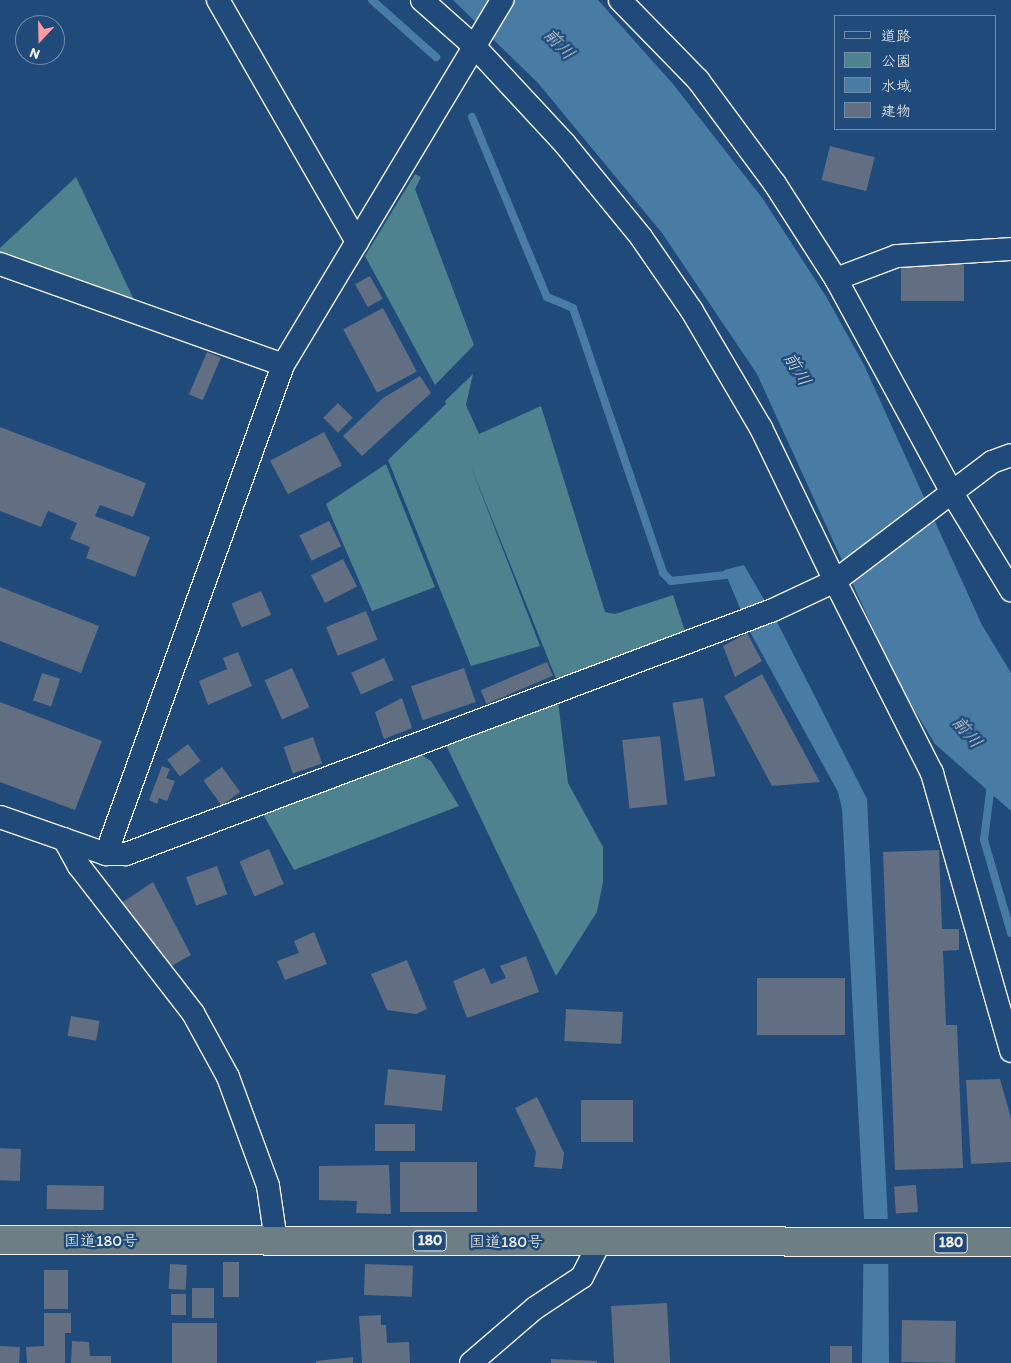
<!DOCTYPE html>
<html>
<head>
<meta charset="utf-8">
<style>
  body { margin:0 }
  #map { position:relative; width:1011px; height:1363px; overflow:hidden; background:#1f4a7a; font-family:Itim,"Klee One",sans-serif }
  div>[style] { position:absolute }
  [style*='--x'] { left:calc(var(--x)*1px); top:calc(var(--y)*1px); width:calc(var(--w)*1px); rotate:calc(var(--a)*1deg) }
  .green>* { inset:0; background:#4e828e }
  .water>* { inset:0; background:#487ca5 }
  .pier>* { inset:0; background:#1f4a7a; transform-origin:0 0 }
  .stream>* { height:8px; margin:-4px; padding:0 4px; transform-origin:4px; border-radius:4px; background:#487ca5 }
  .building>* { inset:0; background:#626e82; transform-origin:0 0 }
  .roads { filter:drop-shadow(1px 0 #f4f1e8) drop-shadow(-1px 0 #f4f1e8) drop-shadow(0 1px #f4f1e8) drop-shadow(0 -1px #f4f1e8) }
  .street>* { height:22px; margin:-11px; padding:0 11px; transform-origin:11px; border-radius:11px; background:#1f4a7a }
  .highway>* { height:28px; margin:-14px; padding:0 14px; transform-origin:14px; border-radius:14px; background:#6d7e84 }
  span { translate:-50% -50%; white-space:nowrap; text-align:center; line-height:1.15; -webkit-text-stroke:5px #1f4a7a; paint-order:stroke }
  .shield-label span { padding:1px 4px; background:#1f4a7a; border:1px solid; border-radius:4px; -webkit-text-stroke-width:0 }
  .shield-label { font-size:15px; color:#f4f1e8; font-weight:700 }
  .street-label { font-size:16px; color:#f4f1e8 }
  .water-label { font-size:18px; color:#dadfde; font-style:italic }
  .legend { position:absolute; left:834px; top:15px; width:162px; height:115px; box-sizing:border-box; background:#1f4a7a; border:1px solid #748da6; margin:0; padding:6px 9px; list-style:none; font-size:15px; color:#f4f1e8 }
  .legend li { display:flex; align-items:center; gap:10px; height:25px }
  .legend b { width:25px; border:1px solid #748da6 }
  .north { position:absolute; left:15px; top:15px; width:50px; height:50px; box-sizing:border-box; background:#1f4a7a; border:1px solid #748da6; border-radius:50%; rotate:201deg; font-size:14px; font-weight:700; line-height:20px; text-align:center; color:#f4f1e8 }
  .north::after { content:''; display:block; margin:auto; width:18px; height:22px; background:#ff9aa2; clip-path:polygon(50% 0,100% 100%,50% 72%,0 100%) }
</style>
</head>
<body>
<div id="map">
  <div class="green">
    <i style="clip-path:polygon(415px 174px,421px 177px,415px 189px,474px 345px,435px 385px,365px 256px)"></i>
    <i style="clip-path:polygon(76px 177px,135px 302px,0 252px,0 248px)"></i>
    <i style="clip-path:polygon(473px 374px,466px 405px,479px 434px,541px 406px,605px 612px,615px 614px,673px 595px,685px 631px,557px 681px,470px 464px,540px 646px,471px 666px,388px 460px,446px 404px,445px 401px)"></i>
    <i style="clip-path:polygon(386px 464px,435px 587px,372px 611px,326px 504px)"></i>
    <i style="clip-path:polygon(558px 701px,568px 783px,603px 847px,603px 882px,597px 912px,556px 976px,445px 743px)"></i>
    <i style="clip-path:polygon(422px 755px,431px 761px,459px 806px,294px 870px,263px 814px)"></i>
  </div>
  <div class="water">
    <i style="clip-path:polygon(453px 0,598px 0,673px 84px,763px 199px,827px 298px,864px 365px,982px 625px,1011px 673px,1011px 811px,935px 744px,898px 683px,757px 374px,662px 233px,538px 83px)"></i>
    <i style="clip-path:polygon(744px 565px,777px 622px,867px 799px,888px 1222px,889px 1363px,862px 1363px,864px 1219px,842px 809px,838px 792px,750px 632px,724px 570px)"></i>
  </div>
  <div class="pier">
    <i style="left:862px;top:1219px;width:29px;height:45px"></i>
  </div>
  <div class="stream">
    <i style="--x:372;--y:0;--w:86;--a:41.7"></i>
    <i style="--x:472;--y:117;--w:195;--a:67.4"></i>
    <i style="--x:547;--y:297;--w:28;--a:23"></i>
    <i style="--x:573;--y:308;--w:280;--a:71.2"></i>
    <i style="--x:663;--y:573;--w:11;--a:45"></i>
    <i style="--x:671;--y:581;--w:64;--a:-6.2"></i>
    <i style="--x:991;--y:784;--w:56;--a:97.1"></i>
    <i style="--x:984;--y:840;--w:97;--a:73.8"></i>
  </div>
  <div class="building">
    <i style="left:830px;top:146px;width:46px;height:35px;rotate:14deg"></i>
    <i style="left:964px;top:259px;width:42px;height:63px;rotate:90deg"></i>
    <i style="left:370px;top:276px;width:26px;height:17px;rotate:61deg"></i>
    <i style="left:383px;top:308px;width:72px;height:45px;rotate:62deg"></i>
    <i style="left:207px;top:352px;width:15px;height:46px;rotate:23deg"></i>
    <i style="clip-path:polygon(420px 376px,431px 393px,362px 456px,343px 436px,383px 398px)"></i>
    <i style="left:338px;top:403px;width:21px;height:21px;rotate:45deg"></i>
    <i style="clip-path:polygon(0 427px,146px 483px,133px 517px,100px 505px,95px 516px,150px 537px,135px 577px,86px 558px,90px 547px,70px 539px,77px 523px,48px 511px,41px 527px,0 511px)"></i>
    <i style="left:324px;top:432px;width:38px;height:61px;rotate:62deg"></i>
    <i style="left:329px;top:521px;width:28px;height:33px;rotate:64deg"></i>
    <i style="left:343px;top:559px;width:31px;height:36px;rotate:63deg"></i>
    <i style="clip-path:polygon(0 587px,99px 626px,81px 673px,0 641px)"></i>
    <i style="left:261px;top:591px;width:26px;height:32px;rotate:67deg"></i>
    <i style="left:366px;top:611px;width:31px;height:43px;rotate:68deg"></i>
    <i style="clip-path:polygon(747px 633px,762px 661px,735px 677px,723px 646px)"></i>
    <i style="clip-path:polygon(238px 652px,252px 686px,208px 705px,199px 681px,227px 669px,223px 658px)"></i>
    <i style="left:384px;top:658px;width:24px;height:36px;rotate:66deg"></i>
    <i style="left:547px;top:662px;width:15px;height:72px;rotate:67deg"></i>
    <i style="left:292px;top:668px;width:43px;height:30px;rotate:66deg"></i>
    <i style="left:464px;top:668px;width:36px;height:56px;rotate:71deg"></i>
    <i style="left:42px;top:673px;width:19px;height:29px;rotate:18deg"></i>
    <i style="clip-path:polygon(762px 674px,820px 782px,772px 786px,724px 696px)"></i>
    <i style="clip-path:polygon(402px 698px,412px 728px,384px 739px,375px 712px)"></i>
    <i style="left:703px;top:698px;width:79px;height:31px;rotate:81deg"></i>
    <i style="clip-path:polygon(0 702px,102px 741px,75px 810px,0 782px)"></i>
    <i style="left:660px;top:736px;width:69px;height:38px;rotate:84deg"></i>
    <i style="left:313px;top:737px;width:28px;height:31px;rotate:71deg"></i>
    <i style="left:188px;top:744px;width:21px;height:26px;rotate:53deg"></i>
    <i style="clip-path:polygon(162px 766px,170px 769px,166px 778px,175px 781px,167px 801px,159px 798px,157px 804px,149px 800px)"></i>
    <i style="left:222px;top:767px;width:31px;height:23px;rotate:54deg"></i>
    <i style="left:269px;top:849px;width:38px;height:32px;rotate:67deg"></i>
    <i style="clip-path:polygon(939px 850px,942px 929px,959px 929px,959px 950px,943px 951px,946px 1025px,957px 1025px,963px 1168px,895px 1170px,883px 852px)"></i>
    <i style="left:217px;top:866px;width:30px;height:33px;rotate:70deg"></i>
    <i style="clip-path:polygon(153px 882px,191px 955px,168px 968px,120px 904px)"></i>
    <i style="clip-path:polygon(314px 932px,327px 964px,285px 980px,277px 961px,299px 953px,294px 941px)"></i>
    <i style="clip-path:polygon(526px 956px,539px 992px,467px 1018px,453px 981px,484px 968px,491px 984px,506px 978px,500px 966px)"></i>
    <i style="clip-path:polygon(407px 960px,427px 1009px,416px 1014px,387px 1010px,371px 974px)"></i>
    <i style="left:757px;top:978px;width:88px;height:57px"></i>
    <i style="left:566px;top:1009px;width:57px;height:32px;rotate:3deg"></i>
    <i style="left:71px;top:1016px;width:29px;height:20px;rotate:10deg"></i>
    <i style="left:388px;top:1069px;width:58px;height:36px;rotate:6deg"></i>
    <i style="clip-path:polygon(1000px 1079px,1011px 1118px,1011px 1162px,971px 1164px,966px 1080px)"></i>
    <i style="clip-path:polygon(537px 1097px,564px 1153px,562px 1169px,534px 1167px,536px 1152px,515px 1108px)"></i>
    <i style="left:581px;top:1100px;width:52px;height:42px"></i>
    <i style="left:415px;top:1124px;width:27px;height:40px;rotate:90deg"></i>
    <i style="left:21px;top:1149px;width:32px;height:21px;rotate:92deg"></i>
    <i style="left:477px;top:1162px;width:50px;height:77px;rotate:90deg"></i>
    <i style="clip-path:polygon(389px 1165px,391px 1214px,356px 1213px,357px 1201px,319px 1200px,319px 1166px)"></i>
    <i style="left:47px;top:1185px;width:57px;height:24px;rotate:1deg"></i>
    <i style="left:916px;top:1185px;width:27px;height:22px;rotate:86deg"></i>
    <i style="left:223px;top:1262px;width:16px;height:35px"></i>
    <i style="left:170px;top:1264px;width:17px;height:25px;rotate:3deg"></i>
    <i style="left:365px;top:1264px;width:48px;height:31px;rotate:2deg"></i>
    <i style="left:44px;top:1270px;width:24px;height:39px"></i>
    <i style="left:192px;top:1288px;width:22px;height:30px"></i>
    <i style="left:171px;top:1294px;width:15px;height:21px"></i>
    <i style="left:667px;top:1303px;width:60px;height:56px;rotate:87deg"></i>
    <i style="clip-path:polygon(44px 1313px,71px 1313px,71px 1333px,65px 1333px,65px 1363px,27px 1363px,26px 1347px,44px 1346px)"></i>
    <i style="clip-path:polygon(381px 1315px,381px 1325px,386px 1325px,387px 1343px,409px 1342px,410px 1363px,362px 1363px,359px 1316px)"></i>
    <i style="left:902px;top:1320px;width:54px;height:42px;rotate:1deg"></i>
    <i style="left:172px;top:1323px;width:45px;height:40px"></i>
    <i style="clip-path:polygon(72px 1341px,89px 1342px,90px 1356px,111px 1356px,111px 1363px,71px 1363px)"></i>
    <i style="left:0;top:1346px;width:20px;height:17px;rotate:3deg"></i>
    <i style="left:830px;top:1346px;width:22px;height:17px"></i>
    <i style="clip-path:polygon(353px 1357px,353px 1363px,316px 1363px,316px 1361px)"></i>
    <i style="clip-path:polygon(551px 1359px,597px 1361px,597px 1363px,551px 1363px)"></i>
  </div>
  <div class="roads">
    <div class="street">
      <i style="--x:218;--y:0;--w:279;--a:60.1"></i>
      <i style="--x:422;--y:0;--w:71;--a:41.6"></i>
      <i style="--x:475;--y:47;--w:132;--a:47.1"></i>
      <i style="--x:565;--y:144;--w:120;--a:50.7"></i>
      <i style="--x:641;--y:237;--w:90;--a:55.4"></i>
      <i style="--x:692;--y:311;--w:136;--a:59.5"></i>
      <i style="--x:761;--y:428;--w:170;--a:64.2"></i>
      <i style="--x:835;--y:581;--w:215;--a:63.2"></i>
      <i style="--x:932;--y:773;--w:289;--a:74.1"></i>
      <i style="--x:620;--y:0;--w:112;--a:45.7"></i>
      <i style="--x:698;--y:80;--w:129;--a:53.5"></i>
      <i style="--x:775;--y:184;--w:113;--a:57.3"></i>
      <i style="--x:836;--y:279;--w:243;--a:61.5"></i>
      <i style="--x:952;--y:493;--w:114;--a:58.7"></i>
      <i style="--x:0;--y:264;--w:300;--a:19.6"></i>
      <i style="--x:836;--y:279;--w:65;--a:-20.7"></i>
      <i style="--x:897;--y:256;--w:114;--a:-3.5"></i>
      <i style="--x:0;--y:817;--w:112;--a:19.2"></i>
      <i style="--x:106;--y:854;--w:20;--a:0"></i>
      <i style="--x:126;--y:854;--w:691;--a:-20.66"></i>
      <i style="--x:773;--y:610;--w:68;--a:-25.1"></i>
      <i style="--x:835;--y:581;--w:197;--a:-37.2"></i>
      <i style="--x:992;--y:462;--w:20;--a:-20"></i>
      <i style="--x:64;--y:839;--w:31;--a:61"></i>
      <i style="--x:79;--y:866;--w:186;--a:52.2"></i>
      <i style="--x:193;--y:1013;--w:73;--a:61.3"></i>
      <i style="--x:228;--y:1077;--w:116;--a:69.8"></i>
      <i style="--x:268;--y:1186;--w:56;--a:81.7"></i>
      <i style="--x:106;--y:854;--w:520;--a:-70.1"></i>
      <i style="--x:283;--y:365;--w:426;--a:-59"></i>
      <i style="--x:471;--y:1363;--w:84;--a:-40.7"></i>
      <i style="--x:535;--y:1308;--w:56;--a:-33.4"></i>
      <i style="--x:582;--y:1277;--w:39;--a:-63"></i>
    </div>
    <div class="highway">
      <i style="--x:0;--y:1240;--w:1011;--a:0.11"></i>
    </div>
  </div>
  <div class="shield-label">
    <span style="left:430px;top:1241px">180</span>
    <span style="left:951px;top:1243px">180</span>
  </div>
  <div class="street-label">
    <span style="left:101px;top:1241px">国道180号</span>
    <span style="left:506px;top:1242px">国道180号</span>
  </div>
  <div class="water-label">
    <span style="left:559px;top:44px;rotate:46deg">前川</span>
    <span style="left:797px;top:369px;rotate:59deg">前川</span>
    <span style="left:967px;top:732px;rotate:50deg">前川</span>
  </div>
  <ul class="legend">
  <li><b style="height:6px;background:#1f4a7a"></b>道路</li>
  <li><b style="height:14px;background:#4e828e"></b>公園</li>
  <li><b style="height:14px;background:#487ca5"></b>水域</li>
  <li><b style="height:14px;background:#626e82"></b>建物</li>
  </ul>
  <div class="north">N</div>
</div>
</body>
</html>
